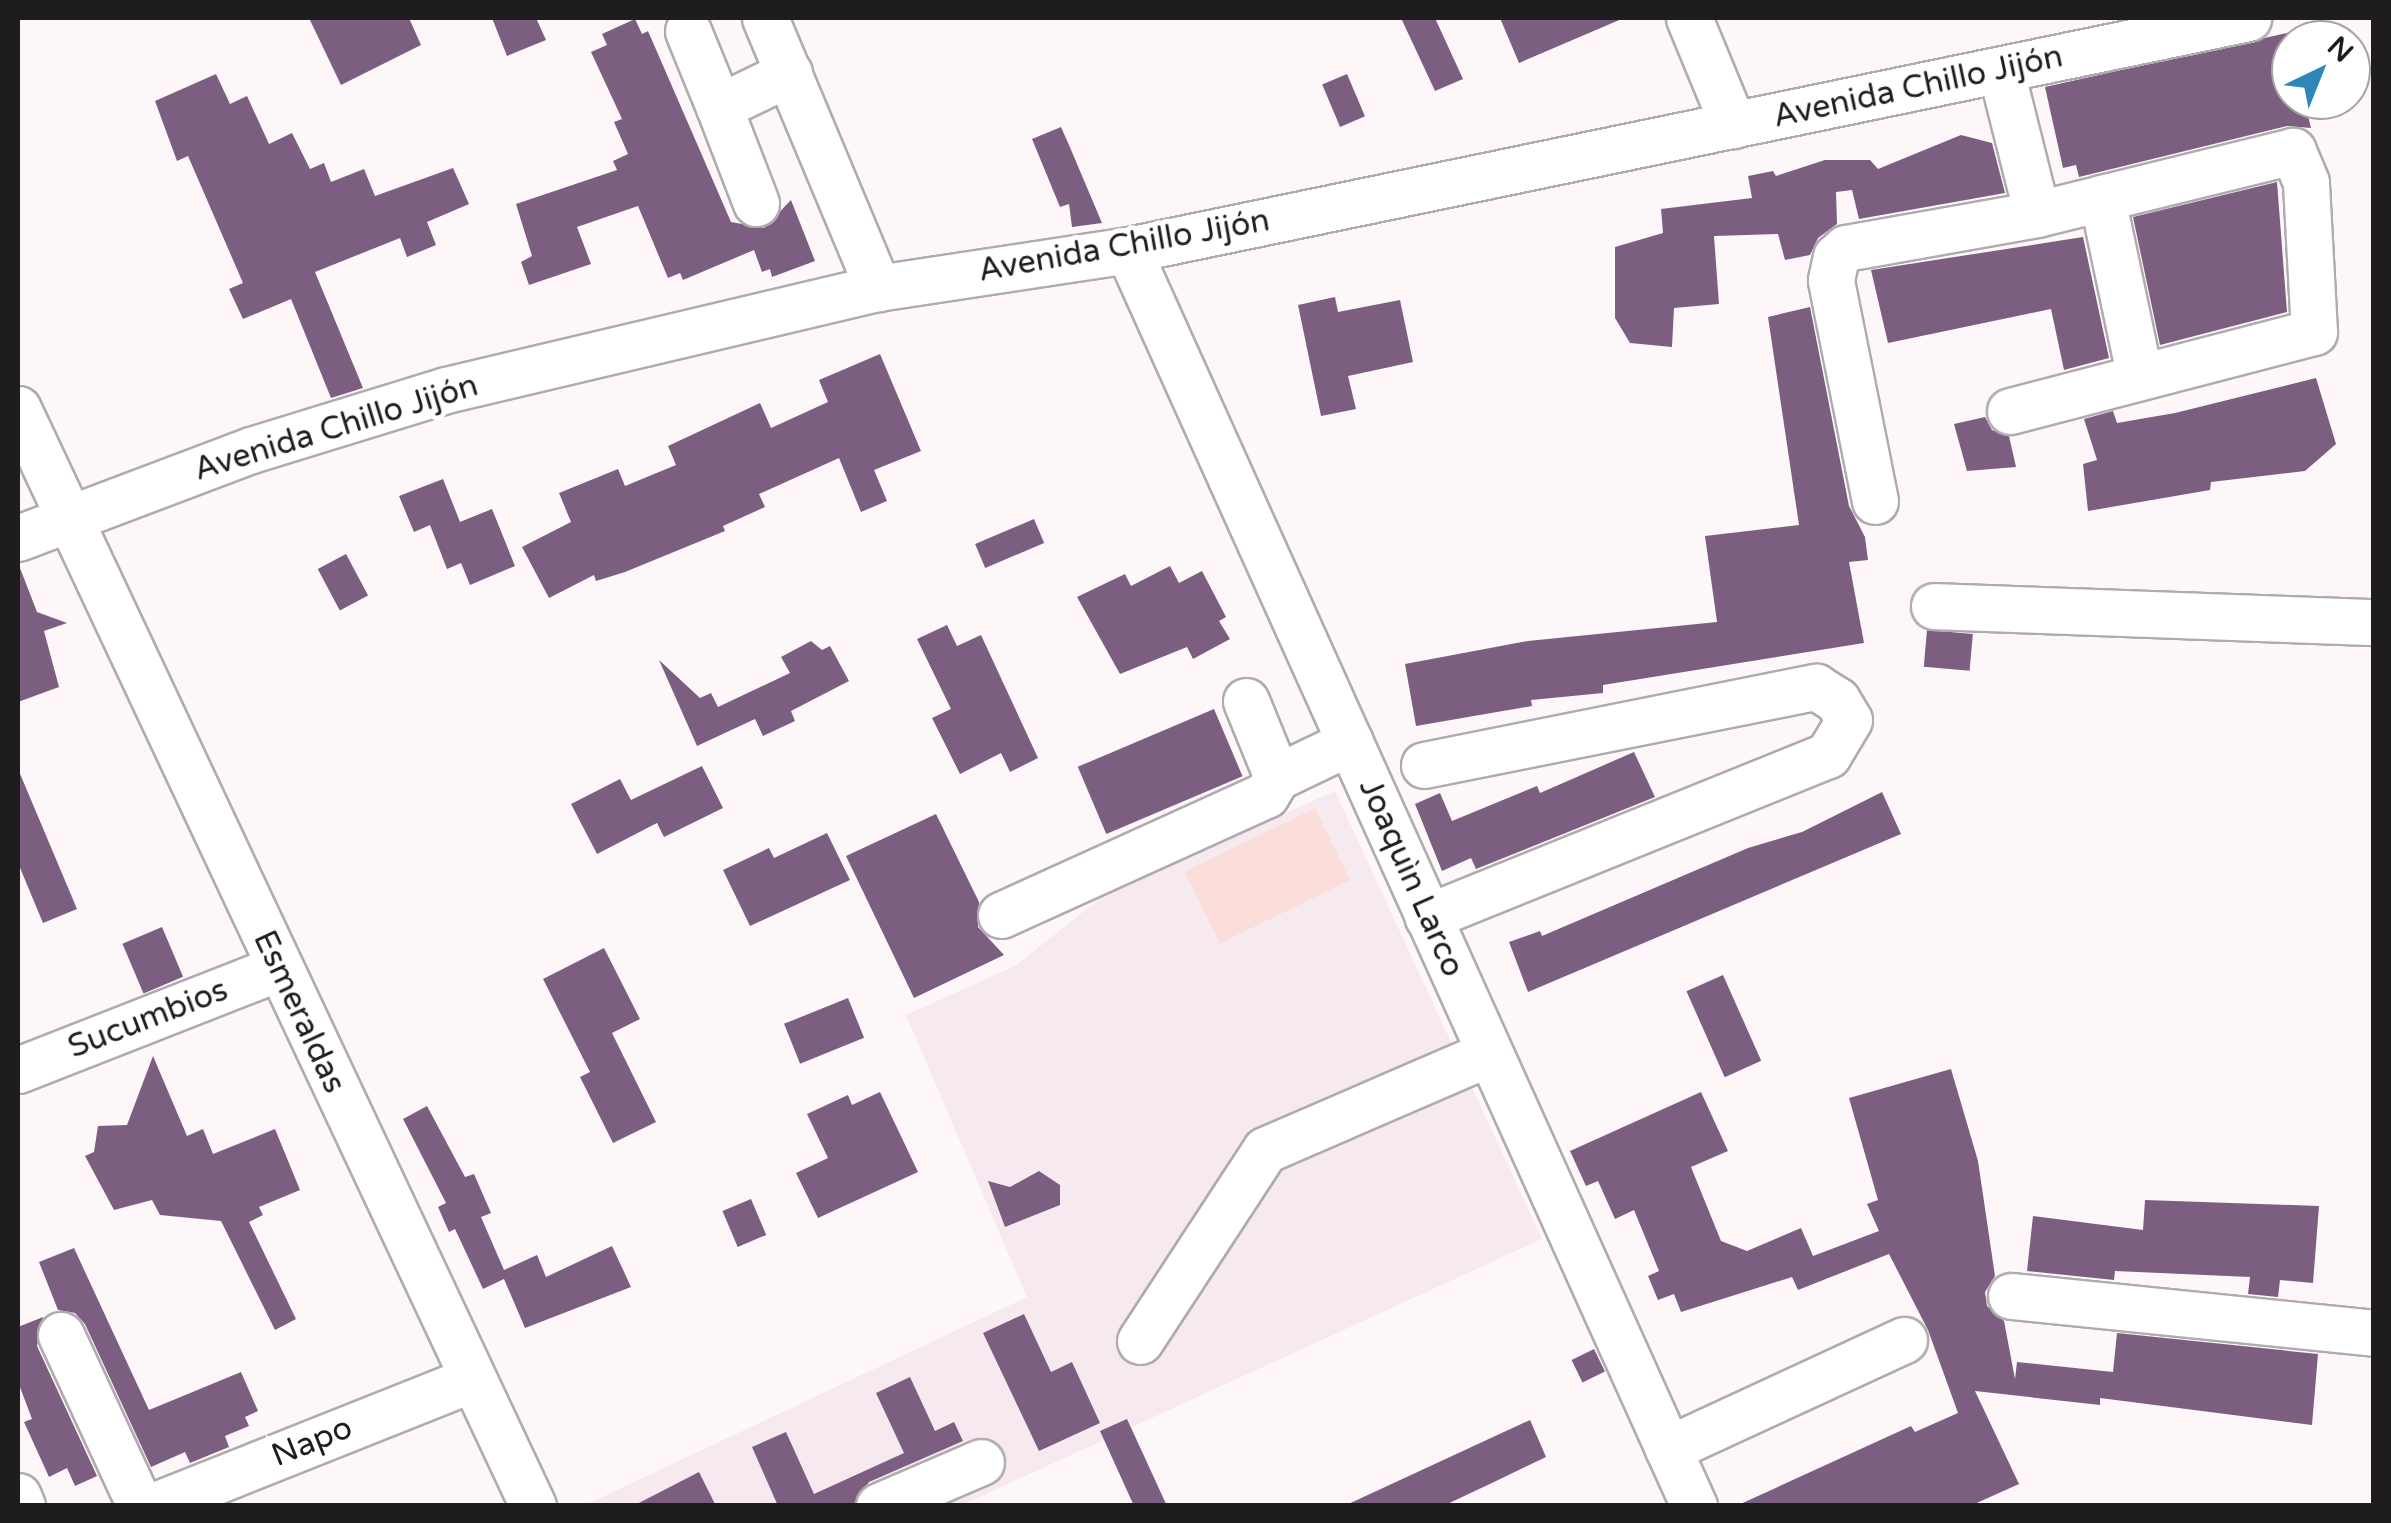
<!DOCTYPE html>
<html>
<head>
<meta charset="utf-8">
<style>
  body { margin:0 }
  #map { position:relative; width:2391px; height:1523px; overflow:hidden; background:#fdf7fa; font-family:"Varela Round",sans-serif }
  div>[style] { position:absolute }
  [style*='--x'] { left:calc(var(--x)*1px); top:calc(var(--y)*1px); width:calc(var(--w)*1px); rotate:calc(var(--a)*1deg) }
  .built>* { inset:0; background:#f7e9f0 }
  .green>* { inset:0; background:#fbdeda; transform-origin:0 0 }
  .building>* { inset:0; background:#7c5f80; transform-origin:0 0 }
  .roads { filter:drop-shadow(2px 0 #b0abae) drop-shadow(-2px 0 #b0abae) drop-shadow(0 2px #b0abae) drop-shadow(0 -2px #b0abae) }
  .minor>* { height:45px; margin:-22.5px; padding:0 22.5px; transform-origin:22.5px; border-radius:22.5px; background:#fff }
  span { translate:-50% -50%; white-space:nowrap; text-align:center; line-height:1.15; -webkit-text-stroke:10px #fff; paint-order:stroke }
  .street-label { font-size:32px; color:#1e1c1e }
  .frame { position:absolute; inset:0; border:20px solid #1e1c1e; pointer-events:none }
  .north { position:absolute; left:2271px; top:20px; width:100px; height:100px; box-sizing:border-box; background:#fff; border:2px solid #a5a4a5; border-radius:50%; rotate:43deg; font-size:28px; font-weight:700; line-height:40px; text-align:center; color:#1e1c1e }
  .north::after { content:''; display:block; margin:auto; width:35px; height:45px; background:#2e88b6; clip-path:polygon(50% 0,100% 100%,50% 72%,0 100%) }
</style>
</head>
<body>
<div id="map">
  <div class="built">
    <i style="clip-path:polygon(1335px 791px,1542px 1239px,962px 1505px,583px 1506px,1027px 1297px,906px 1015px,1015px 966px,1108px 892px)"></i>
  </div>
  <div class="green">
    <i style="left:1315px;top:808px;width:80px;height:145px;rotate:64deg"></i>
  </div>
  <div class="building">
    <i style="clip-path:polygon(309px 18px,409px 18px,421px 45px,341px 85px)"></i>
    <i style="clip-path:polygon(492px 18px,536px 18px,546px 40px,507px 56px)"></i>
    <i style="clip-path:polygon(1401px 18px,1435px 18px,1463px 79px,1435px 91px)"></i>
    <i style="clip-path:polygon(1500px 18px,1624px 18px,1519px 63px)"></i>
    <i style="clip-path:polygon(635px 19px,642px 34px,648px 31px,731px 222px,764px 228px,791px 200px,815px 261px,772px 277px,770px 269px,762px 272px,754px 250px,683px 280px,680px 273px,668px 278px,638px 206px,577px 227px,591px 264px,529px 285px,521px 262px,532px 256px,516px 204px,617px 170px,613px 161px,628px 154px,614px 122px,622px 119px,591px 52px,607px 45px,602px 34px)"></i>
    <i style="clip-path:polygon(2291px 32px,2291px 100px,2304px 100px,2311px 128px,2287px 126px,2079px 177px,2076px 165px,2063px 168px,2045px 87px)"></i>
    <i style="clip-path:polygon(216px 74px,230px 104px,247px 96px,269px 144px,292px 133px,310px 169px,324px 163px,331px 182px,364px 169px,375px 196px,453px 168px,469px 204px,427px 222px,436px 245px,407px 257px,400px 238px,315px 272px,363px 388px,331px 398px,291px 299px,243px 319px,229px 289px,243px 283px,188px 156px,177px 161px,155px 101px)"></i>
    <i style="left:1347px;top:74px;width:46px;height:27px;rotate:67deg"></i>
    <i style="clip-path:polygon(1061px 127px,1069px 145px,1102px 223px,1072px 227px,1069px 204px,1060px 207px,1032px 139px)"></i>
    <i style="clip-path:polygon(1961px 135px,1992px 143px,2005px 193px,1859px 219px,1852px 190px,1836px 192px,1837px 224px,1818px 238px,1810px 255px,1785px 260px,1778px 234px,1714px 236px,1719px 304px,1674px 308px,1672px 347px,1630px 343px,1615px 318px,1615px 247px,1663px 233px,1661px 209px,1752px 198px,1748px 176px,1773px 171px,1776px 176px,1825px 160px,1870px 160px,1878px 169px)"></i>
    <i style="clip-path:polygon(2277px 182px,2287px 312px,2160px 345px,2133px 217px)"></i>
    <i style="clip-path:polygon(2083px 237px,2109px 358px,2064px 370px,2051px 309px,1888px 343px,1871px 270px)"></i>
    <i style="clip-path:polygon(1335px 297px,1338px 312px,1400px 300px,1413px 362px,1348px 376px,1356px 409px,1321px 416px,1298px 305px)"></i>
    <i style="clip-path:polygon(1810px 307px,1849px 506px,1865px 537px,1868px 560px,1849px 562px,1864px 643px,1603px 685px,1603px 693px,1531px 700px,1532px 706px,1416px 726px,1405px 664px,1528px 641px,1717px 622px,1705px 536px,1799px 525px,1768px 317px)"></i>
    <i style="clip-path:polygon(880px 354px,921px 451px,874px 470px,887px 501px,861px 512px,839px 458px,759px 494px,765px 507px,723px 526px,725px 531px,625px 572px,596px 581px,594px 575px,549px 598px,522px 547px,571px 522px,559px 493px,618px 469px,625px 486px,676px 465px,668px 446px,760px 403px,771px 428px,828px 402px,819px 380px)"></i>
    <i style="clip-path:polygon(2316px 378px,2336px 444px,2305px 471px,2211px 482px,2210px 490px,2088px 511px,2083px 464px,2097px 460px,2084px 419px,2113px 411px,2117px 423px,2175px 413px)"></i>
    <i style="clip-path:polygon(1985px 417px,1992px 430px,2009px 436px,2016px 467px,1967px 471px,1954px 424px)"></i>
    <i style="clip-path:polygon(443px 479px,460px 522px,492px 509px,515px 566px,470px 585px,461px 563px,447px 569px,430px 525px,414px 532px,399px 496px)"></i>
    <i style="left:1034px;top:519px;width:26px;height:64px;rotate:67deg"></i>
    <i style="left:346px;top:554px;width:47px;height:32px;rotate:62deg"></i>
    <i style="clip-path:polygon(1170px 566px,1179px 583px,1202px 571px,1226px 617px,1219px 621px,1230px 639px,1193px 659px,1187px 647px,1120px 674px,1077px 597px,1125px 574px,1131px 586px)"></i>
    <i style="clip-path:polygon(20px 568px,37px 612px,67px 623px,44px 631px,59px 687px,18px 702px)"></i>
    <i style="clip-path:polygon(947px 625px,957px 646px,981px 635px,1038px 758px,1010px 772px,1001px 753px,960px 774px,932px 718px,951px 709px,917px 639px)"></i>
    <i style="left:1927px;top:630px;width:46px;height:37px;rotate:5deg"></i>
    <i style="clip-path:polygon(811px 641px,822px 650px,830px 646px,849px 681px,791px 711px,795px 721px,763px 736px,755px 719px,697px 746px,659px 660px,700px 698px,711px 693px,718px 707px,790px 673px,781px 657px)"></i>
    <i style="left:1214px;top:709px;width:73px;height:148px;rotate:67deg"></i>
    <i style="clip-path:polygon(1634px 752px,1655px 797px,1476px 869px,1471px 858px,1442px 871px,1415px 804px,1440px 793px,1452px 821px,1537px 786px,1540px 793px)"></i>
    <i style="clip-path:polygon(702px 766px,723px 808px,664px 837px,657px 823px,597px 854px,571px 804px,620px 779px,631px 800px)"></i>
    <i style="clip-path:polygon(18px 769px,77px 909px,43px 923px,18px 863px)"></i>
    <i style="clip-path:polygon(1882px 792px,1901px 834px,1528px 992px,1509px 942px,1540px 931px,1542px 936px,1748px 848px,1802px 832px)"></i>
    <i style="clip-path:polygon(936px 814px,979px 902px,978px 927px,1004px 955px,914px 998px,846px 856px)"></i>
    <i style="clip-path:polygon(827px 833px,850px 880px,750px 926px,723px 870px,769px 848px,774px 858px)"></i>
    <i style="left:162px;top:927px;width:54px;height:43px;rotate:67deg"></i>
    <i style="clip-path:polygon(604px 948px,640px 1019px,612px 1033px,656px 1122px,613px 1143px,580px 1077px,590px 1072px,543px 979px)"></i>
    <i style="left:1723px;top:975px;width:94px;height:40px;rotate:66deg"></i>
    <i style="left:848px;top:998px;width:43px;height:69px;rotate:68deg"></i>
    <i style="clip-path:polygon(153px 1056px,187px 1136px,203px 1129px,213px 1154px,275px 1129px,300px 1190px,259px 1207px,263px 1215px,249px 1222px,296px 1319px,275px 1330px,221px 1221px,160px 1215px,152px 1200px,114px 1210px,85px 1156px,94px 1152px,98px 1126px,127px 1125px)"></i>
    <i style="clip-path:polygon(1951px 1069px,1978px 1161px,1995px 1276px,1985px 1292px,1987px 1306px,2004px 1321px,2015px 1379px,2017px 1362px,2113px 1372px,2117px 1333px,2318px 1354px,2312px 1425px,2100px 1398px,2100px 1405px,1975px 1391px,2019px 1484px,1970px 1506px,1736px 1506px,1911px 1426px,1915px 1432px,1958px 1413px,1928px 1330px,1889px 1254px,1798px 1290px,1792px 1277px,1681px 1312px,1674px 1294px,1658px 1300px,1648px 1276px,1659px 1271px,1634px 1210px,1615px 1219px,1598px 1181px,1586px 1186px,1570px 1151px,1701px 1092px,1728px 1151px,1691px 1167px,1721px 1241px,1747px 1251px,1801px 1228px,1813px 1256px,1879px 1231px,1867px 1204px,1878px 1200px,1849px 1098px)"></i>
    <i style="clip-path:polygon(880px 1092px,918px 1172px,818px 1218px,796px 1173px,828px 1158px,807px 1114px,848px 1095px,852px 1105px)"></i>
    <i style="clip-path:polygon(427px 1106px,465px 1177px,474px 1174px,491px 1213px,481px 1217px,504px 1270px,537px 1255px,546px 1277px,612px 1246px,631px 1287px,525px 1328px,504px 1279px,483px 1289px,455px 1229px,449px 1232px,438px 1207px,446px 1203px,403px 1119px)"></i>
    <i style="clip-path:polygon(1039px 1171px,1060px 1185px,1060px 1205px,1005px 1227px,988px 1181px,1010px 1187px)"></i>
    <i style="left:751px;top:1199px;width:39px;height:31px;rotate:67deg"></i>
    <i style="clip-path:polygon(2145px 1200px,2319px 1206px,2313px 1283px,2280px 1280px,2278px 1297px,2248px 1294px,2250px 1277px,2115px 1271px,2114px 1280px,2027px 1271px,2033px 1216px,2143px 1230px)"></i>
    <i style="clip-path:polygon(74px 1248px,149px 1410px,241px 1372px,258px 1411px,245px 1417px,249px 1426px,225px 1436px,229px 1447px,190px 1463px,185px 1452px,151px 1467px,85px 1324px,75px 1313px,58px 1310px,39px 1262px)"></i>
    <i style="clip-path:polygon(1024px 1314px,1051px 1372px,1072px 1362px,1100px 1423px,1039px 1451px,983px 1333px)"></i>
    <i style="clip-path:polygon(43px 1317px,37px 1346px,97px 1476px,75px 1486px,67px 1468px,49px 1477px,24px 1422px,32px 1419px,18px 1382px,18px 1327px)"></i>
    <i style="left:1594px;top:1349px;width:25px;height:25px;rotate:64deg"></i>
    <i style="clip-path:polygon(910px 1377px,935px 1431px,954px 1422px,963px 1441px,869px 1482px,853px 1506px,778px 1506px,752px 1447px,786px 1432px,814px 1494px,904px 1453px,876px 1393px)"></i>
    <i style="clip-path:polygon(1127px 1419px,1167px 1506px,1134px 1506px,1100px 1431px)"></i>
    <i style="clip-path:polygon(1530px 1420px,1546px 1457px,1494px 1482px,1443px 1506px,1344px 1506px)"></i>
    <i style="clip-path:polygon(699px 1472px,716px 1506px,633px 1506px)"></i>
  </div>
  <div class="roads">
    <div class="minor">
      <i style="--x:765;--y:18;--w:293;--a:67.3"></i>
      <i style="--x:1689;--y:18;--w:116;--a:67.6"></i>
      <i style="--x:688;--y:31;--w:82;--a:67.8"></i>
      <i style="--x:719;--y:107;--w:78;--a:-25.9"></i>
      <i style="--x:2001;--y:71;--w:147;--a:75.9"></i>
      <i style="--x:2037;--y:214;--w:67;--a:-13.8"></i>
      <i style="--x:2102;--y:198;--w:180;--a:78.1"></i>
      <i style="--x:719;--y:107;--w:103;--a:68.9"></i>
      <i style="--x:1128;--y:250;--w:1378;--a:65.74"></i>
      <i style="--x:18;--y:409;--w:1212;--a:64.85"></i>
      <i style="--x:2010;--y:411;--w:314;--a:-14.6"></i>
      <i style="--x:2314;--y:332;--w:150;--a:-93.1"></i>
      <i style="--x:2306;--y:182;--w:34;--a:-113"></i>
      <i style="--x:2293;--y:151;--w:197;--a:166.2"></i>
      <i style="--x:1875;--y:501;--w:225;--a:-101.3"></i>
      <i style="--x:1831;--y:280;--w:24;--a:-78"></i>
      <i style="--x:1836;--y:257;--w:13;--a:-42"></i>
      <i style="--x:1846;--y:248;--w:194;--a:-10.1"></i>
      <i style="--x:18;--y:538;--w:249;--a:-20.7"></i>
      <i style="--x:251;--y:450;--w:204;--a:-17.1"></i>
      <i style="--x:446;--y:390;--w:444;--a:-13.3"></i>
      <i style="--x:878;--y:288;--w:253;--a:-8.6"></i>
      <i style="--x:1128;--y:250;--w:1144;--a:-11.7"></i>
      <i style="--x:1934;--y:606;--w:440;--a:2.1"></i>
      <i style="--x:1246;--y:701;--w:82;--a:67.8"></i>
      <i style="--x:1277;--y:777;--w:81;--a:-25.6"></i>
      <i style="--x:1424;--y:765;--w:400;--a:-11.3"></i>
      <i style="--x:1816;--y:687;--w:25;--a:32"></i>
      <i style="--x:1837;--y:700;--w:23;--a:59"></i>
      <i style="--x:1849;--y:720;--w:41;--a:121"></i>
      <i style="--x:1828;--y:755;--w:432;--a:158"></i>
      <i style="--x:1001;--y:915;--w:291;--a:-24.4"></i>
      <i style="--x:1266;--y:795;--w:21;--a:-59"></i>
      <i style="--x:18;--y:1070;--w:279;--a:-21.4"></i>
      <i style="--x:2011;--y:1296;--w:365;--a:5.8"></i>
      <i style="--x:61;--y:1335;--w:188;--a:65.2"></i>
      <i style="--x:1140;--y:1341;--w:228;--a:-56.8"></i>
      <i style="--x:1265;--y:1150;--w:244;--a:-23.4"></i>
      <i style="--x:1668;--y:1449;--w:260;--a:-24.8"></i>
      <i style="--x:18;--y:1496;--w:11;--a:68"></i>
      <i style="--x:153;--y:1506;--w:343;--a:-21.7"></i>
      <i style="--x:879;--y:1506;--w:111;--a:-23.3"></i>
    </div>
  </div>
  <div class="street-label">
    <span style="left:1918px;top:87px;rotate:-12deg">Avenida Chillo Jijón</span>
    <span style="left:1124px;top:246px;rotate:-10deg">Avenida Chillo Jijón</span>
    <span style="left:336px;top:428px;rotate:-17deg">Avenida Chillo Jijón</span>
    <span style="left:1411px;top:878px;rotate:66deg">Joaquìn Larco</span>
    <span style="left:299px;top:1012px;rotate:65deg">Esmeraldas</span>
    <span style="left:148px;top:1019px;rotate:-21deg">Sucumbios</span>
    <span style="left:312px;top:1442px;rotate:-22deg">Napo</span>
  </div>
  <div class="frame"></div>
  <div class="north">N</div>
</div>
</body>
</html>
